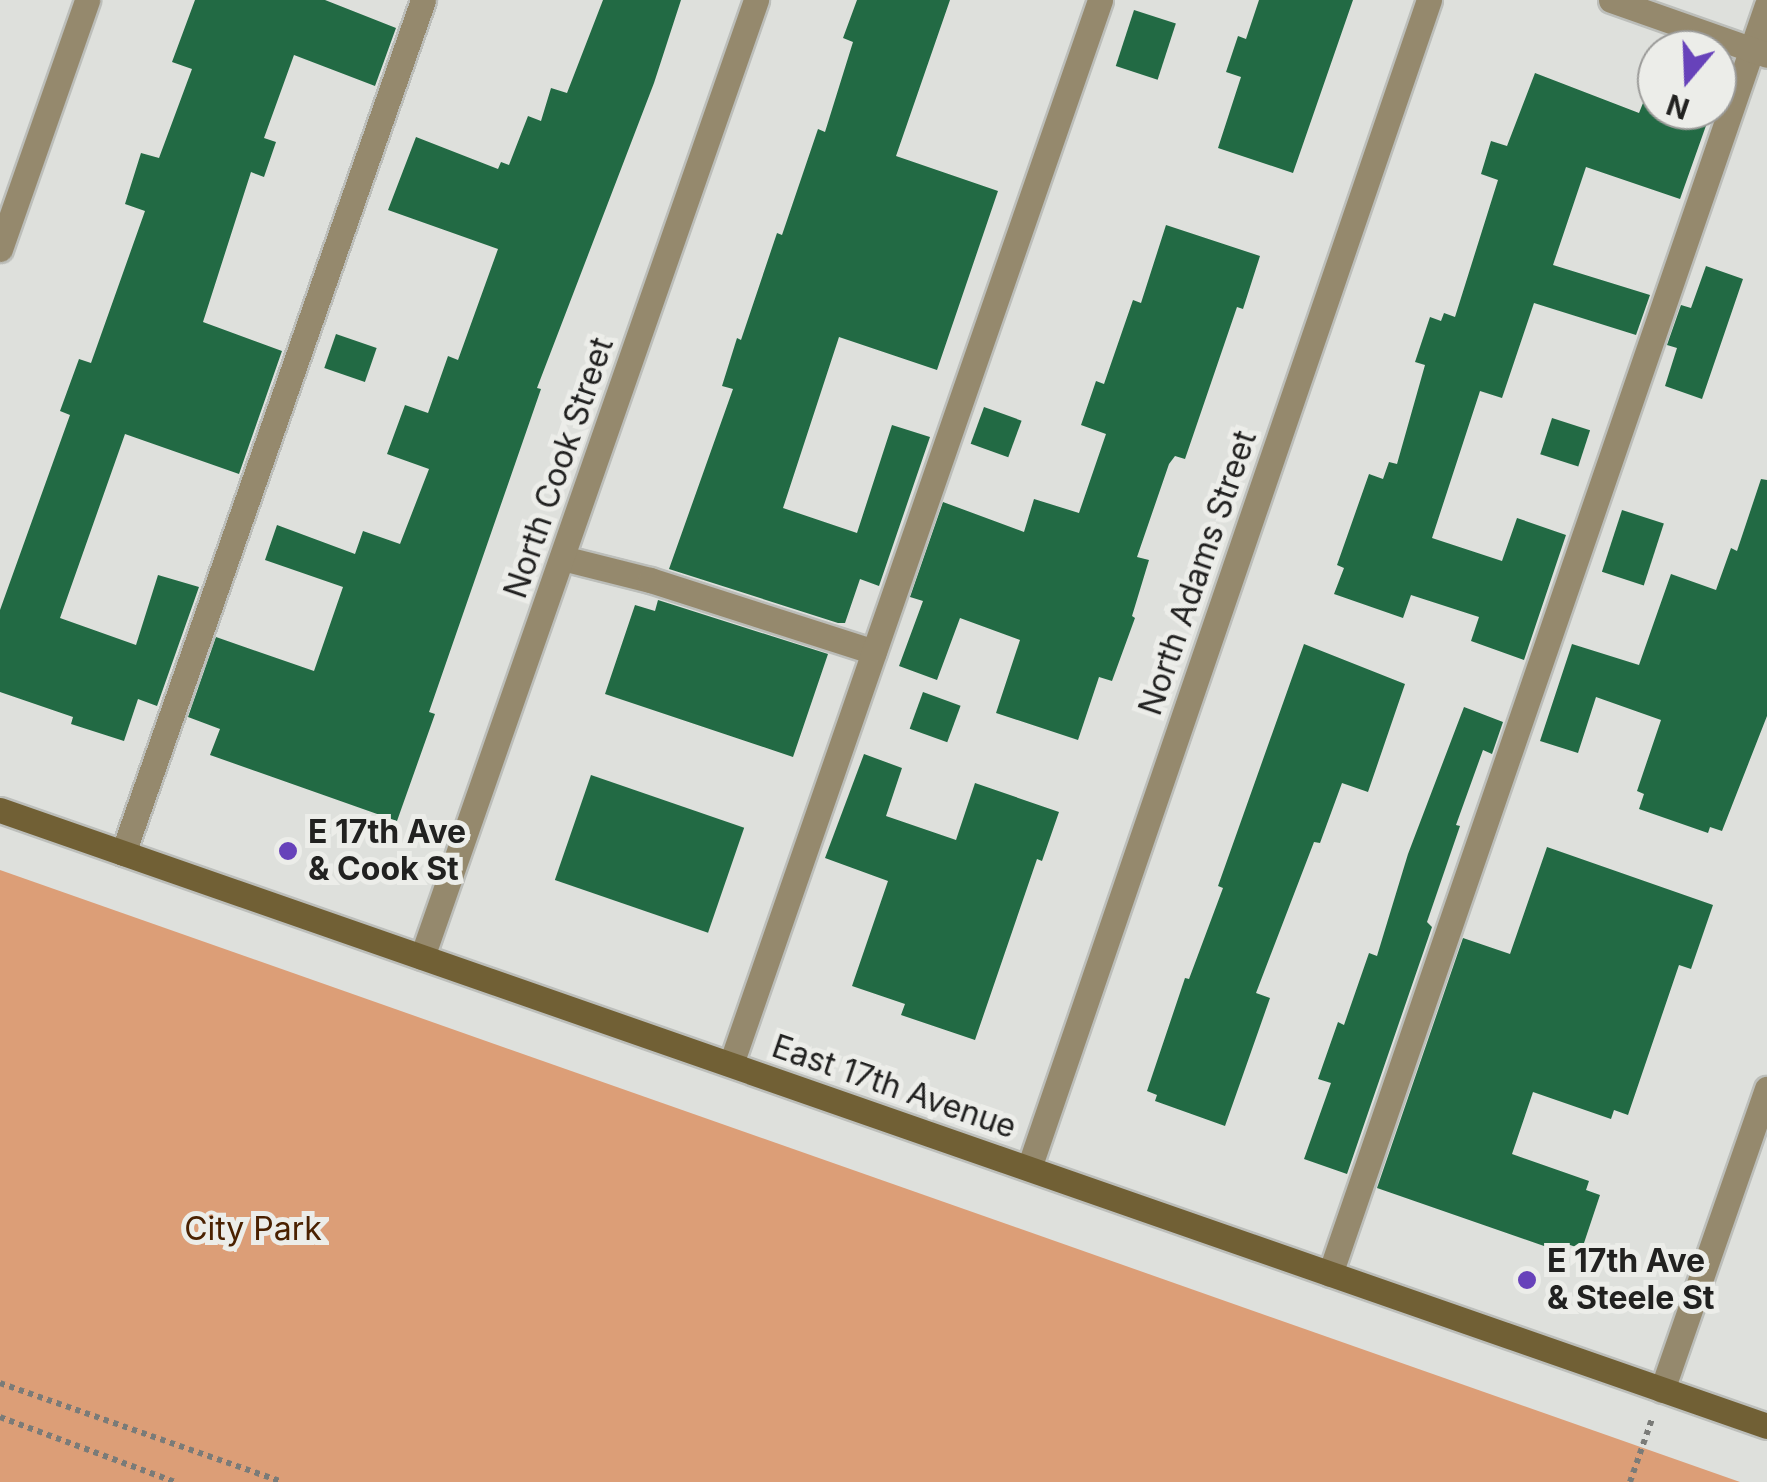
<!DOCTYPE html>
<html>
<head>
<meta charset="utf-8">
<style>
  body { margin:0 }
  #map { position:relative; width:1767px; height:1482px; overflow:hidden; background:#dee0dc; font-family:Inter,sans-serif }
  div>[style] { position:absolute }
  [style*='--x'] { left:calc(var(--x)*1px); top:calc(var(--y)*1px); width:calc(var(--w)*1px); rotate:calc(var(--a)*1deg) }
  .green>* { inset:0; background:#dc9e77 }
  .building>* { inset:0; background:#226a44; transform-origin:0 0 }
  .path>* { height:6px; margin-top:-3px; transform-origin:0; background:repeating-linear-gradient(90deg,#7a7b78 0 5px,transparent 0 10px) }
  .roads { filter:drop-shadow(2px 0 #bcbeba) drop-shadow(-2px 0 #bcbeba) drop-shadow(0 2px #bcbeba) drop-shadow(0 -2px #bcbeba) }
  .service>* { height:25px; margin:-12.5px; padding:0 12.5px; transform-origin:12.5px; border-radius:12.5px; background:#95896d }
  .minor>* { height:25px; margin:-12.5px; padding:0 12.5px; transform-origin:12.5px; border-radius:12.5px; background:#95896d }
  .secondary>* { height:25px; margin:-12.5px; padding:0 12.5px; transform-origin:12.5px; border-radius:12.5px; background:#716035 }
  .dots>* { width:28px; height:28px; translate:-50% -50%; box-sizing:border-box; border:5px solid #ecede9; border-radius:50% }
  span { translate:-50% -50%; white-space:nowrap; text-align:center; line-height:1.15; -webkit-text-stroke:10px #ecede9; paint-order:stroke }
  .street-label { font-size:32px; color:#212120 }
  .poi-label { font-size:32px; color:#212120; font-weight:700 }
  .left { translate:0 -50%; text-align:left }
  .park-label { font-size:32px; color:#4a2101 }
  .north { position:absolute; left:1637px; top:30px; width:100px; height:100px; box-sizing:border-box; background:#ecede9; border:2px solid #9b9b99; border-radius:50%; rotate:199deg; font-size:28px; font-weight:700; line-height:40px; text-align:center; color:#212120 }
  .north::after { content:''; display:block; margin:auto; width:35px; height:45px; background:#6742ba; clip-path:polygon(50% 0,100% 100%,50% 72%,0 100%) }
</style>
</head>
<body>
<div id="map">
  <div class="green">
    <i style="clip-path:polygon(0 870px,1740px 1482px,0 1482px)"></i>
  </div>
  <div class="building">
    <i style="clip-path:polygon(195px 0,325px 0,396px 28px,375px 86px,294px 55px,264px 138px,276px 142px,264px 177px,251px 172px,203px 322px,282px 351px,239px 474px,125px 434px,60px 618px,136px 645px,158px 575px,199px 587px,157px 706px,138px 699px,124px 741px,71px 724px,73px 717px,0 692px,0 610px,70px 415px,60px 411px,79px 359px,91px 363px,145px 211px,125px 204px,141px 153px,159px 158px,192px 69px,172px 62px)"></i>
    <i style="clip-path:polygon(603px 0,681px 0,654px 83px,537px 388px,541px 389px,429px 712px,435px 714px,397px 821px,210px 755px,220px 729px,188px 717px,216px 637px,314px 671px,343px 587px,265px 560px,277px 525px,355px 554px,363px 531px,400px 544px,429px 469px,387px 454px,405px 405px,428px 413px,448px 356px,458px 360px,498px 249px,388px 210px,416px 137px,498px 169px,501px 162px,509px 165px,528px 116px,541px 121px,551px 88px,567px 93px)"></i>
    <i style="clip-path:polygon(857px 0,950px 0,896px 156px,998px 191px,937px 370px,839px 337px,783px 508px,857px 533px,892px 425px,930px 437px,879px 586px,860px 579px,845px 623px,838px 623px,669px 569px,733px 389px,722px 386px,737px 338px,741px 340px,777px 233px,782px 235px,818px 129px,825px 132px,853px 42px,843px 38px)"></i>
    <i style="clip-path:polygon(1259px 0,1353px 0,1293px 173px,1218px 148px,1241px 77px,1226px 72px,1238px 36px,1246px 39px)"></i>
    <i style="left:1134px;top:10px;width:44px;height:59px;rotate:18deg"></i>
    <i style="clip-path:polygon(1535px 73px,1639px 113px,1645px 98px,1657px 102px,1657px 110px,1679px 110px,1708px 120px,1680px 199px,1586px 167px,1553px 265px,1650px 295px,1636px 335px,1534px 303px,1502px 398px,1480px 391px,1432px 538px,1502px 561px,1517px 518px,1566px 535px,1524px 660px,1471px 641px,1479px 617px,1411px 595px,1403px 618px,1334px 594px,1344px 568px,1337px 565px,1369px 474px,1383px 479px,1389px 462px,1397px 464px,1425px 365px,1415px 362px,1430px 317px,1441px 321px,1444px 313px,1455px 317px,1498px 180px,1481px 174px,1491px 141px,1507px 146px)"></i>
    <i style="clip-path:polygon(1166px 225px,1260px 256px,1243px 309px,1237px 307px,1185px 459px,1175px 456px,1169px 464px,1137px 557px,1149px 560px,1132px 616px,1135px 618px,1112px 681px,1099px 677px,1078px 740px,996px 713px,1020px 640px,960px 618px,937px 680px,899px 666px,923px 601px,910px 597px,943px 502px,1024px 532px,1034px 499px,1079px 513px,1106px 434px,1081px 425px,1096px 381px,1104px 384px,1133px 300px,1141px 303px)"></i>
    <i style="clip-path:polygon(1706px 266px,1743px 279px,1702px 399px,1665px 386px,1677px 348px,1667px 345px,1681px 305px,1691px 308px)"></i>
    <i style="left:336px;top:334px;width:43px;height:36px;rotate:19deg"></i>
    <i style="left:984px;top:407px;width:40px;height:39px;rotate:20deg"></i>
    <i style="left:1552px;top:418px;width:40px;height:38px;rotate:18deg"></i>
    <i style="clip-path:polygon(1761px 479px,1767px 480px,1767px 716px,1722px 831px,1710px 827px,1708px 833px,1639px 809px,1644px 794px,1637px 791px,1661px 720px,1596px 697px,1578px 753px,1540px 741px,1572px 644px,1639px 665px,1671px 574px,1716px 590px,1731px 548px,1737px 551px)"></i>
    <i style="left:1622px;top:510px;width:44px;height:65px;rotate:18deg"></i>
    <i style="clip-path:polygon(658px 600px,828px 654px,793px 757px,605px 694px,635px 605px,655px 611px)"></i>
    <i style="clip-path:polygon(1304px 644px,1405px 684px,1368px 792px,1342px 783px,1320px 843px,1314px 842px,1256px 993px,1270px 998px,1225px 1126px,1155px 1101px,1157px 1095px,1147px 1091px,1185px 978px,1189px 979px,1223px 888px,1218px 886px)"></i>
    <i style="left:923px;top:692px;width:40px;height:39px;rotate:20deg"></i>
    <i style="clip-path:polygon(1464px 707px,1503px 722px,1492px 754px,1483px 750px,1456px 825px,1460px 826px,1427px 922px,1432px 927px,1347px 1174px,1304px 1159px,1331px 1083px,1318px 1079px,1338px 1022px,1344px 1025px,1369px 953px,1377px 956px,1408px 854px)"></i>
    <i style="clip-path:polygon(864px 754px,902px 768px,886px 816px,956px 840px,975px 783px,1059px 812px,1042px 861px,1037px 859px,975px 1040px,901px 1015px,905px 1004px,852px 986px,888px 881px,825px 858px)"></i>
    <i style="left:591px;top:775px;width:162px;height:111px;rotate:19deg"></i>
    <i style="clip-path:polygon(1547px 847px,1713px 905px,1691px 969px,1679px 965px,1628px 1115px,1614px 1110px,1611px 1119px,1533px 1092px,1512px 1154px,1589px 1181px,1586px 1190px,1600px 1195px,1582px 1249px,1567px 1244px,1564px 1253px,1377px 1188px,1463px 938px,1510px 954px)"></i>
  </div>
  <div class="path">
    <i style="--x:0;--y:1383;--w:299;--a:19.3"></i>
    <i style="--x:0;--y:1417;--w:187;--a:20.4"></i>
    <i style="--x:1630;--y:1482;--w:67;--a:-70.8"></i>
  </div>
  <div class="roads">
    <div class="service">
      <i style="--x:562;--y:558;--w:91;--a:14"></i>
      <i style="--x:650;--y:580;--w:235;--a:17.8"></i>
      <i style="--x:123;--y:853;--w:904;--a:-70.62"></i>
      <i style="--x:731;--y:1064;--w:1126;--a:-70.87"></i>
      <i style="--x:1330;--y:1274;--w:1342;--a:-71"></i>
    </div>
    <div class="minor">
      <i style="--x:1611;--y:0;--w:165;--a:19.4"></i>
      <i style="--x:0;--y:249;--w:264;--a:-70.7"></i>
      <i style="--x:422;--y:957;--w:1014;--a:-70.76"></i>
      <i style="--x:1029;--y:1168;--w:1235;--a:-71.1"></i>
      <i style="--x:1662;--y:1390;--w:319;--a:-70.8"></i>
    </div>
    <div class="secondary">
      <i style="--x:0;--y:810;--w:1871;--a:19.22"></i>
    </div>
  </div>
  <div class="dots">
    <i style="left:288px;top:851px;background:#6742ba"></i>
    <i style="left:1527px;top:1280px;background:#6742ba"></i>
  </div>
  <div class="street-label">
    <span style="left:559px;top:468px;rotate:-71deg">North Cook Street</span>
    <span style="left:1198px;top:573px;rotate:-71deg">North Adams Street</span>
    <span style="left:894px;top:1087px;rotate:19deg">East 17th Avenue</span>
  </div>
  <div class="poi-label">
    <span class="left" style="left:308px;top:851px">E 17th Ave<br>&amp; Cook St</span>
    <span class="left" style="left:1547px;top:1280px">E 17th Ave<br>&amp; Steele St</span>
  </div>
  <div class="park-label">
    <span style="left:253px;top:1229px">City Park</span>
  </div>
  <div class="north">N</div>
</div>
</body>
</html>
